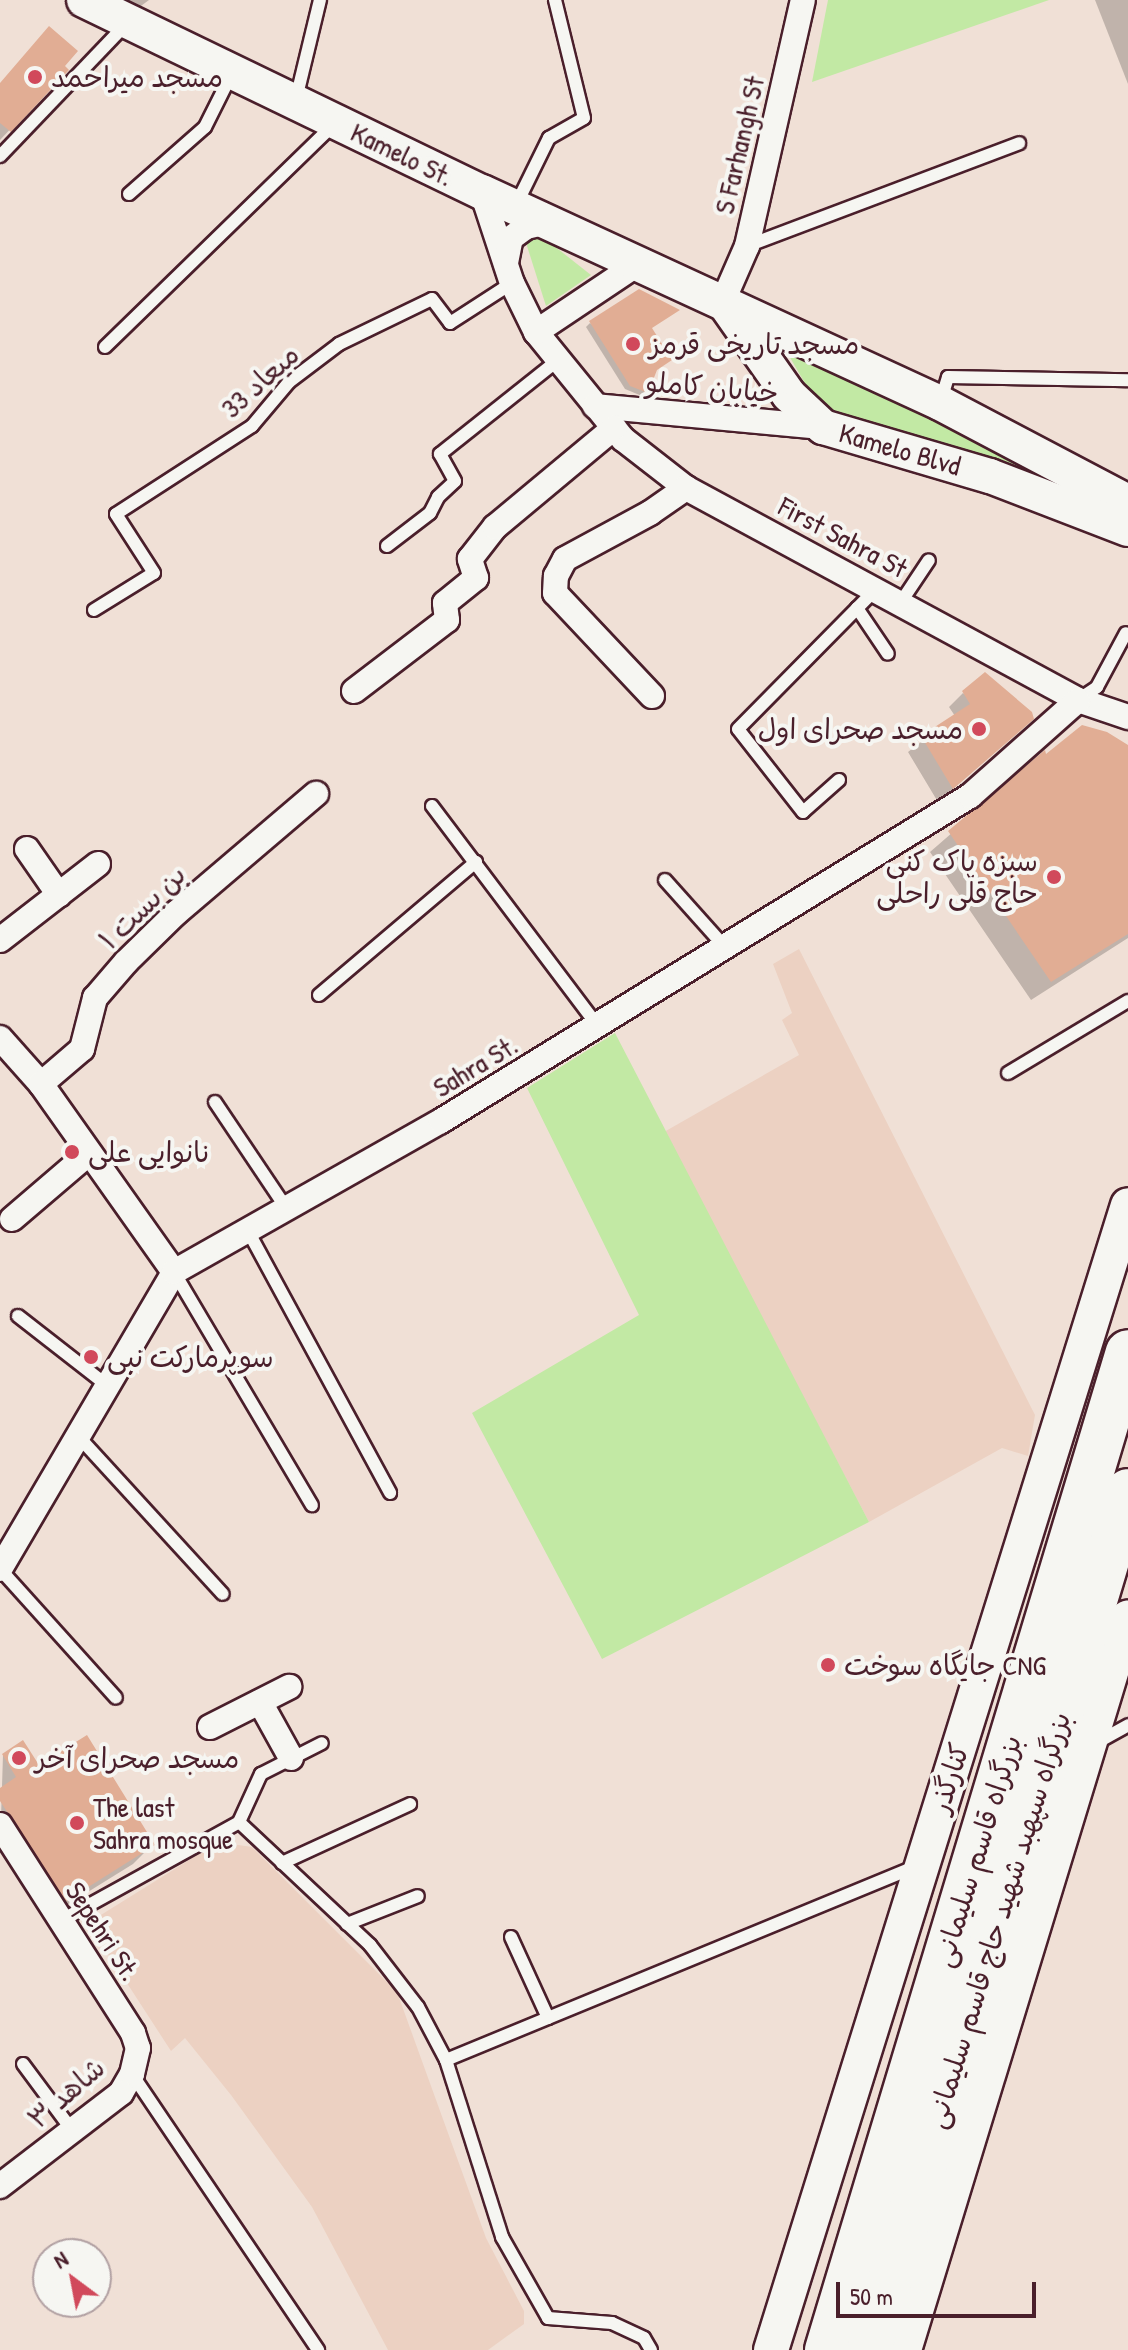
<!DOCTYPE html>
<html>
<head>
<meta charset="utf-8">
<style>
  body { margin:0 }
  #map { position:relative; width:1128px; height:2350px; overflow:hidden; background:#f0e0d6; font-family:"Patrick Hand","Playpen Sans Arabic",sans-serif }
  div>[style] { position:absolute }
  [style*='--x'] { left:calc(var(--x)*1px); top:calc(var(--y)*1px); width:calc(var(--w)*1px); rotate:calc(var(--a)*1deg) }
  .built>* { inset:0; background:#ecd1c2 }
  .green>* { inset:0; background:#c2e9a4 }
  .shadow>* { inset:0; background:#0003 }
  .building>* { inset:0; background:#e1ad94 }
  .roads { filter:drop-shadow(2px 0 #4a1f2b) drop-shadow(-2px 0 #4a1f2b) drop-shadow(0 2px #4a1f2b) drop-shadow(0 -2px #4a1f2b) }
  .lane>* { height:12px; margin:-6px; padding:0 6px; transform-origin:6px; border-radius:6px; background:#f6f6f2 }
  .street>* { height:24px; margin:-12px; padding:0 12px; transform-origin:12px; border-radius:12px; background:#f6f6f2 }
  .secondary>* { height:34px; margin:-17px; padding:0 17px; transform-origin:17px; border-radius:17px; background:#f6f6f2 }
  .highway>* { height:44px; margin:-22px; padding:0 22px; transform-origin:22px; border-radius:22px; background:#f6f6f2 }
  .dots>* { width:22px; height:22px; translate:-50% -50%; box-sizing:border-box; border:4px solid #f6f6f2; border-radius:50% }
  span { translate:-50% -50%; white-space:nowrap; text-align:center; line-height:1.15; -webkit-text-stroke:8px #f6f6f2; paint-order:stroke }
  .poi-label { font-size:28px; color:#4a1f2b }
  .left { translate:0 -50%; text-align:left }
  .right { translate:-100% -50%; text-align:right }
  .street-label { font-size:28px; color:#4a1f2b }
  .north { position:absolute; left:32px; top:2238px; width:80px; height:80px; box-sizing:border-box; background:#f6f6f2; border:2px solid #b1a0a2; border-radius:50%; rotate:328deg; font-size:22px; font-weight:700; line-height:32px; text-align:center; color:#4a1f2b }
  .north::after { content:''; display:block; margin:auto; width:28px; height:36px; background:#d1495b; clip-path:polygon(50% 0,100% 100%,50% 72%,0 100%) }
  .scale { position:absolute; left:836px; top:2282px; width:200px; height:36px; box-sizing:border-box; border:4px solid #4a1f2b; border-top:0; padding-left:10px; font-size:24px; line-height:28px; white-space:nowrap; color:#4a1f2b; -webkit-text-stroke:6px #f6f6f2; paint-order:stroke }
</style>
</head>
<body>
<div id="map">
  <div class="built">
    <i style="clip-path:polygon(799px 949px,1035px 1415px,1028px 1456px,1002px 1448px,869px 1522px,664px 1132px,799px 1055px,782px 1020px,792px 1013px,773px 964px)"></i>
    <i style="clip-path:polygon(218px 1842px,252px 1847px,397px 1992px,486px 2238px,524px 2311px,524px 2324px,488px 2350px,388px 2350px,312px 2207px,231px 2095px,185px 2038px,171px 2051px,88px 1923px)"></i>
  </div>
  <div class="green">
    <i style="clip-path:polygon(828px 0,1049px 0,812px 82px)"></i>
    <i style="clip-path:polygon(539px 234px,591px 275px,546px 306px,527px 246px,528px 240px)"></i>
    <i style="clip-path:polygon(788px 354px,840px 371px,1092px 497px,1021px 469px,821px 411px)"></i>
    <i style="clip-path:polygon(615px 1033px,869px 1522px,602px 1659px,472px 1413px,639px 1315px,527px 1088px)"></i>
  </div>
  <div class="shadow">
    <i style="clip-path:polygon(114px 0,149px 0,126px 17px)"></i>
    <i style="clip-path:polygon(1095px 0,1128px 0,1128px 84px)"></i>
    <i style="clip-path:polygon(62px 67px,66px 70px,0 140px,0 84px)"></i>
    <i style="clip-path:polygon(590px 323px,655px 371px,642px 396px,625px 389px,586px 327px)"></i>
    <i style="clip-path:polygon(963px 693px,1017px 733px,938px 802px,908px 752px,955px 716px,949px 707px)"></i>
    <i style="clip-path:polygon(1128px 747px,1128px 938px,1031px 1000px,930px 852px,1044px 753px,1045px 757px)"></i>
    <i style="clip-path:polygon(3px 1755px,38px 1768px,152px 1845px,133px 1864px,46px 1918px,0 1848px)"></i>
  </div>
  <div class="building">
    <i style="clip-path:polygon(49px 26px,78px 51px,65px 66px,69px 70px,11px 132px,0 123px,0 83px)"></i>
    <i style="clip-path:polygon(639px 289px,680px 310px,652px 328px,672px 360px,657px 370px,648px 393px,630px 386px,589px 321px)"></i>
    <i style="clip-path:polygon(985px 672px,1032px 712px,1034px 719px,953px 789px,921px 736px,970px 704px,962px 691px)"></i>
    <i style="clip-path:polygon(1082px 725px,1107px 732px,1128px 745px,1128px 934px,1051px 982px,948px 831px,1045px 750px,1046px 754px)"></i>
    <i style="clip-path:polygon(87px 1735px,155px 1845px,66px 1901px,0 1801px,0 1788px,16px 1777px,2px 1754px,23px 1740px,39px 1765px)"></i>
  </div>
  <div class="roads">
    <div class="lane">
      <i style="--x:296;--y:99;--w:102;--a:-76.4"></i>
      <i style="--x:0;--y:156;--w:182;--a:-46.3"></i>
      <i style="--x:129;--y:194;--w:101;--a:-41.4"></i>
      <i style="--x:205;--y:127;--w:58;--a:-63.4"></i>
      <i style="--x:516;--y:205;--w:75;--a:-63.8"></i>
      <i style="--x:549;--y:138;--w:40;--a:-29.7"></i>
      <i style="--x:584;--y:118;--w:122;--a:-103.8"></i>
      <i style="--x:747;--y:246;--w:291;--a:-20.7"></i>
      <i style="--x:105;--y:347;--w:320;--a:-44.2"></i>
      <i style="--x:941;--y:400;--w:24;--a:-73"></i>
      <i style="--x:948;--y:377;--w:180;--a:1"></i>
      <i style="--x:387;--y:546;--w:54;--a:-37.5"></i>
      <i style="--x:430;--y:513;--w:18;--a:-63"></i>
      <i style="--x:438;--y:497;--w:23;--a:-43"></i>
      <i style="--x:455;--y:481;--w:31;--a:-119"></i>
      <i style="--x:440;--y:454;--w:149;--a:-38.5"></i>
      <i style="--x:901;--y:602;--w:50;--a:-56.3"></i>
      <i style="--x:857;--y:608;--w:55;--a:56"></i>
      <i style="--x:94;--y:610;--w:70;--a:-31.7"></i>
      <i style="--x:154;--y:573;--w:70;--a:-122.8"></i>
      <i style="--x:116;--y:514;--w:162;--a:-32.9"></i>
      <i style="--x:252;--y:426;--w:57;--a:-49.9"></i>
      <i style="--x:289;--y:382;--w:63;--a:-37.2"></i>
      <i style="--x:339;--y:344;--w:103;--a:-25.8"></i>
      <i style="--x:432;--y:299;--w:30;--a:53"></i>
      <i style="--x:450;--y:323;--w:74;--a:-32.8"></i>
      <i style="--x:1078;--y:700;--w:23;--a:-34"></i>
      <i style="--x:1097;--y:687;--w:61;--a:-61.8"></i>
      <i style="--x:839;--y:780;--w:48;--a:138.4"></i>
      <i style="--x:803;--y:812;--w:105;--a:-128.1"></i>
      <i style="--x:738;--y:729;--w:197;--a:-45.4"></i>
      <i style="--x:432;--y:806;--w:276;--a:53"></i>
      <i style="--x:665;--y:880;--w:90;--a:48.2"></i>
      <i style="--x:319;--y:995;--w:206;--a:-40.3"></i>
      <i style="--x:1008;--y:1073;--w:140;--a:-31"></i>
      <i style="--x:215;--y:1102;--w:129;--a:56.1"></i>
      <i style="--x:248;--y:1231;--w:298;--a:61.5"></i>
      <i style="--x:174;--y:1272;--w:271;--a:59.4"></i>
      <i style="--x:18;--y:1316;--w:114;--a:37.9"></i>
      <i style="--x:78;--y:1436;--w:214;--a:47.5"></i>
      <i style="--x:0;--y:1569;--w:173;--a:48"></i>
      <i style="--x:1096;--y:1743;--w:37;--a:-29"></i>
      <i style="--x:239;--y:1822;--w:53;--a:-65.4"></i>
      <i style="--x:261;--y:1774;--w:68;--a:-26.9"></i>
      <i style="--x:282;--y:1863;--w:141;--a:-24.7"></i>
      <i style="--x:60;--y:1921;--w:205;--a:-28.9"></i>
      <i style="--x:239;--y:1822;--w:180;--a:43.2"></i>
      <i style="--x:370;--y:1945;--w:78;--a:52.3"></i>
      <i style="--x:418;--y:2007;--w:60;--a:62.2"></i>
      <i style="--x:446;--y:2060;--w:186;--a:72.4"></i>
      <i style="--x:502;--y:2237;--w:93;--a:60.4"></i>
      <i style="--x:548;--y:2318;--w:64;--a:4.5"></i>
      <i style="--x:612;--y:2323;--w:35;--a:25"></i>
      <i style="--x:644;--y:2338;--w:14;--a:60"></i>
      <i style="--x:347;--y:1924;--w:76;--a:-21.5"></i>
      <i style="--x:511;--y:1937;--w:89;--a:65.4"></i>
      <i style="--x:446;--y:2060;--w:509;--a:-22.39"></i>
      <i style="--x:23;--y:2064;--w:82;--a:53.4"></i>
      <i style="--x:132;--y:2074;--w:333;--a:56"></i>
    </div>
    <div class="street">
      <i style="--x:482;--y:192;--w:96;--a:71.8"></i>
      <i style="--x:512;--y:283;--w:55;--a:63.9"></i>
      <i style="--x:536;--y:332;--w:138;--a:50.9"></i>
      <i style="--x:623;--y:439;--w:80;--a:37.9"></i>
      <i style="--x:686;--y:488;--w:446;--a:28.4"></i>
      <i style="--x:1078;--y:700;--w:53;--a:18.8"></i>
      <i style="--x:506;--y:263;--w:25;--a:-79"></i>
      <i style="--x:511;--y:238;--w:19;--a:-36"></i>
      <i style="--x:526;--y:227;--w:23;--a:-13"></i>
      <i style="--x:723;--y:301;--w:60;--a:-66.4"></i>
      <i style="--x:747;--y:246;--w:252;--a:-77.2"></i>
      <i style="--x:536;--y:332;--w:124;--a:-33.8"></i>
      <i style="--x:595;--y:406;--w:229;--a:5.3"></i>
      <i style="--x:354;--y:691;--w:117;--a:-37.4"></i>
      <i style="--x:447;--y:620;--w:17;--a:-97"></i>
      <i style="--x:445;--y:603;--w:40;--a:-39"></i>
      <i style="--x:476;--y:578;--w:20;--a:-108"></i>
      <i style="--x:470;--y:559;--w:41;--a:-52"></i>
      <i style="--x:495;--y:527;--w:155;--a:-39.8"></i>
      <i style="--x:652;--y:696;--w:141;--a:-133.3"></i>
      <i style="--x:555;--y:593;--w:17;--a:-87"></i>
      <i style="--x:556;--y:576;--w:19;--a:-62"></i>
      <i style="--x:565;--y:559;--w:97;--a:-28.4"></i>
      <i style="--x:650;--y:513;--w:44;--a:-34.8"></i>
      <i style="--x:27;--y:849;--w:56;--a:55.2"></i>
      <i style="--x:0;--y:940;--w:124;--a:-37.8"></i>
      <i style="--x:0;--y:1038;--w:62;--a:48.3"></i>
      <i style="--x:41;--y:1084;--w:230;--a:54.7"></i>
      <i style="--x:41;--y:1084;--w:54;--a:-40.5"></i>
      <i style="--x:82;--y:1049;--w:53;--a:-75.7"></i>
      <i style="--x:95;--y:998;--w:48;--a:-49.3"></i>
      <i style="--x:126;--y:962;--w:70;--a:-44.4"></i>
      <i style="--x:176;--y:913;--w:184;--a:-40.4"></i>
      <i style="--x:12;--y:1219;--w:101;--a:-40.6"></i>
      <i style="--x:0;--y:1569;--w:344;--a:-59.6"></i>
      <i style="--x:174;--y:1272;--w:307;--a:-29.5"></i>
      <i style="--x:441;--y:1121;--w:621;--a:-31.57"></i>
      <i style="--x:970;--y:796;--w:144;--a:-41.6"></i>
      <i style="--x:260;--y:1702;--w:64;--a:61"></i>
      <i style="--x:210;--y:1727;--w:89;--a:-26.9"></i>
      <i style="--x:0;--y:1825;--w:247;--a:57.4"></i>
      <i style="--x:133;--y:2033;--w:16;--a:72"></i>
      <i style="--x:138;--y:2048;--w:27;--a:103"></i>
      <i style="--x:132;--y:2074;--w:22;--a:120"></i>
      <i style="--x:121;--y:2093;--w:153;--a:142.5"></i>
    </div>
    <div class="secondary">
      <i style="--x:84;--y:0;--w:442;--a:25.8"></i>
      <i style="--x:482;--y:192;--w:504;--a:24.74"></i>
      <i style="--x:940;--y:403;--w:212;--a:27.8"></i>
      <i style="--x:725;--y:304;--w:111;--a:54.9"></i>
      <i style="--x:789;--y:395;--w:47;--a:43.3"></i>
      <i style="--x:823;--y:427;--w:174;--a:16.4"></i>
      <i style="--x:990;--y:476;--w:148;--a:21"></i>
      <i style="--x:771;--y:2350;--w:1199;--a:-72.68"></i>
      <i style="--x:904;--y:2350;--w:766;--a:-73.01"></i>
    </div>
    <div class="highway">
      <i style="--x:827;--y:2350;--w:1042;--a:-73.22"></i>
      <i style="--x:869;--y:2350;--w:897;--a:-73.22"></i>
    </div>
  </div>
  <div class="dots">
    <i style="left:35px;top:77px;background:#d1495b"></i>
    <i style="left:633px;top:344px;background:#d1495b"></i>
    <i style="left:979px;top:729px;background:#d1495b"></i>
    <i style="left:1054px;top:877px;background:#d1495b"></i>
    <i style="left:72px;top:1152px;background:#d1495b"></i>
    <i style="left:91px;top:1357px;background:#d1495b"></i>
    <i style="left:828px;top:1665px;background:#d1495b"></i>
    <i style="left:19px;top:1758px;background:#d1495b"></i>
    <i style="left:77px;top:1823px;background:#d1495b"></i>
  </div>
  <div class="poi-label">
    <span class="left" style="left:51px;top:77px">مسجد میراحمد</span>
    <span class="left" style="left:649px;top:344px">مسجد تاریخی قرمز</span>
    <span class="right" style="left:963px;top:729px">مسجد صحرای اول</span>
    <span class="right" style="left:1038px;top:877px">سبزه پاک کنی<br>حاج قلی راحلی</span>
    <span class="left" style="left:88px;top:1152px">نانوایی علی</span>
    <span class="left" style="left:107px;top:1357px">سوپرمارکت نبی</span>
    <span class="left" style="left:844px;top:1665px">جایگاه سوخت CNG</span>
    <span class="left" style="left:35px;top:1758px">مسجد صحرای آخر</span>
    <span class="left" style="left:93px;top:1823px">The last<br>Sahra mosque</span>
  </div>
  <div class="street-label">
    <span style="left:739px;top:145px;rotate:-77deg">S Farhangh St</span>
    <span style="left:402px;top:154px;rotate:26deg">Kamelo St.</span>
    <span style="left:260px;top:381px;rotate:-42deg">میعاد 33</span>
    <span style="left:712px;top:387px;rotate:5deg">خیابان کاملو</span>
    <span style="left:900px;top:449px;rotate:16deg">Kamelo Blvd</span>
    <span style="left:843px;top:537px;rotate:28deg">First Sahra St</span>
    <span style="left:142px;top:907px;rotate:-44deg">بن بست ۱</span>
    <span style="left:475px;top:1066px;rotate:-31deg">Sahra St.</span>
    <span style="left:949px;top:1778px;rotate:-72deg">کنارگذر</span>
    <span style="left:977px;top:1851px;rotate:-73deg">بزرگراه قاسم سلیمانی</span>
    <span style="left:998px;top:1920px;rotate:-73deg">بزرگراه سپهبد شهید حاج قاسم سلیمانی</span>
    <span style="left:103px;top:1931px;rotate:57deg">Sepehri St.</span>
    <span style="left:66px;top:2093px;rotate:-41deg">شاهد ۳</span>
  </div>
  <div class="north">N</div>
  <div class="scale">50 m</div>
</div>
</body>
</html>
